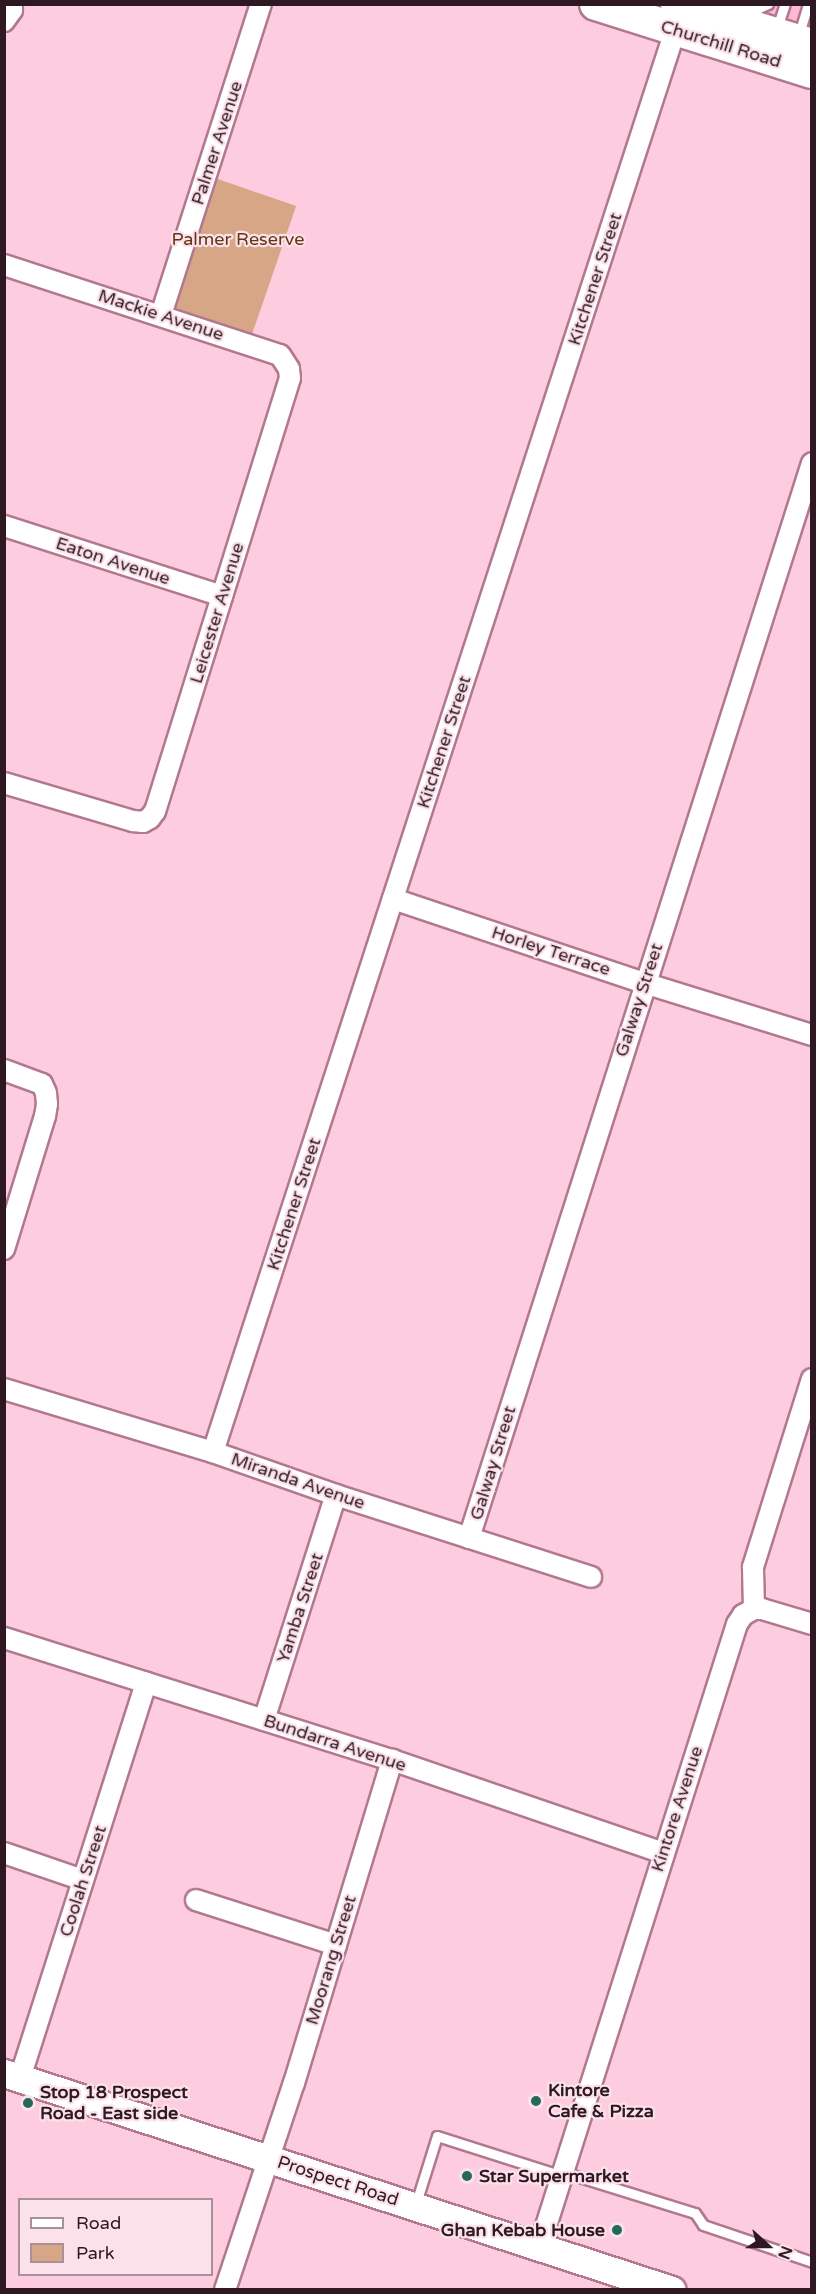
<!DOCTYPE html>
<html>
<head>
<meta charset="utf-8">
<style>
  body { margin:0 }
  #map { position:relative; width:816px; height:2294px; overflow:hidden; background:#feccdf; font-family:"Varela Round",sans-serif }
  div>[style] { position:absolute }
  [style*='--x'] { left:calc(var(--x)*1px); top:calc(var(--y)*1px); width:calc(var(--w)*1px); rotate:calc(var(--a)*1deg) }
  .built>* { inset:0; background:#ffb9d5 }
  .green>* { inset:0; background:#d7a686; transform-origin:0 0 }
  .roads { filter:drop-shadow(2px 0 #b1788f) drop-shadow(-2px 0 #b1788f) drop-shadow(0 2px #b1788f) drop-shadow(0 -2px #b1788f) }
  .lane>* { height:9px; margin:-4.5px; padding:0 4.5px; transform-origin:4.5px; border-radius:4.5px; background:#fff }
  .street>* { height:20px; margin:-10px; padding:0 10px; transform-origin:10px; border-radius:10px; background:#fff }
  .secondary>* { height:27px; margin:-13.5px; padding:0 13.5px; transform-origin:13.5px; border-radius:13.5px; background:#fff }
  .primary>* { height:32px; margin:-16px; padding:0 16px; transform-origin:16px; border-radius:16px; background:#fff }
  .dots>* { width:16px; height:16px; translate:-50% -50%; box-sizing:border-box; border:3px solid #fbe1ea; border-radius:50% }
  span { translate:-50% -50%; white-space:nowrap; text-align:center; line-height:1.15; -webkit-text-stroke:4.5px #fbe1ea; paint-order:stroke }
  .street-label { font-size:18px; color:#2e1821 }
  .park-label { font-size:18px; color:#653511 }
  .poi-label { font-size:18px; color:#2e1821; font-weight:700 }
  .left { translate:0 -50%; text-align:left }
  .right { translate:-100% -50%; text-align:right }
  .frame { position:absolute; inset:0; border:6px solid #2e1821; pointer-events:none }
  .legend { position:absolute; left:18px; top:2198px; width:195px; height:78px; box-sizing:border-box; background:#fbe1ea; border:2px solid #a9919a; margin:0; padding:8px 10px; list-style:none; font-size:18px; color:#2e1821 }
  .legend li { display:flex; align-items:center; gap:12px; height:30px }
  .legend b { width:30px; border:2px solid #a9919a }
  .north { position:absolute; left:738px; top:2216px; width:60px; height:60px; -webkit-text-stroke:4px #fbe1ea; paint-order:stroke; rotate:111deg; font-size:16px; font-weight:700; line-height:24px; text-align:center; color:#2e1821 }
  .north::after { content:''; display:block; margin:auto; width:21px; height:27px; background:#2e1821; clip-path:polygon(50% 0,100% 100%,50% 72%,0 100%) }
</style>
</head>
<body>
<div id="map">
  <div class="built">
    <i style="clip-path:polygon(734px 5px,811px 5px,811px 28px)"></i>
  </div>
  <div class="green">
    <i style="left:212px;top:177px;width:89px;height:143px;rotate:19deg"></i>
  </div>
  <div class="roads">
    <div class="lane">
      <i style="--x:737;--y:10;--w:22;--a:-5"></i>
      <i style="--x:759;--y:8;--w:10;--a:-24"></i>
      <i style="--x:776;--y:31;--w:28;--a:-72"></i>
      <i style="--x:798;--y:37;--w:34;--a:-73"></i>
      <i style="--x:563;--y:2172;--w:138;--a:17.3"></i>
      <i style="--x:695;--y:2213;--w:14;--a:56"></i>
      <i style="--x:703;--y:2225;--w:115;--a:18.7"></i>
      <i style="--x:416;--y:2203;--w:70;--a:-72.6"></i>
      <i style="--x:437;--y:2136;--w:131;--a:17.7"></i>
    </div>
    <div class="street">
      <i style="--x:4;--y:21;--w:14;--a:-54"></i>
      <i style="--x:12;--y:10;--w:6;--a:-90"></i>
      <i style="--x:4;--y:265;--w:290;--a:18.1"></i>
      <i style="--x:280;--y:355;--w:17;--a:57"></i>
      <i style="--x:289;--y:369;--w:9;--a:84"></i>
      <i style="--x:290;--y:378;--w:454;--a:107.3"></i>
      <i style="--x:155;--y:811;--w:9;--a:126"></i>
      <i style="--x:150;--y:818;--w:8;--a:150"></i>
      <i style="--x:143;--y:822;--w:10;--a:-174"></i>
      <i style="--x:133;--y:821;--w:134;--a:-163.6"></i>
      <i style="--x:161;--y:315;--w:327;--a:-72.2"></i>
      <i style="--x:4;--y:526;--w:229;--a:17.8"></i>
      <i style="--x:393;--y:899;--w:265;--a:18.5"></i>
      <i style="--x:644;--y:983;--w:176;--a:17.2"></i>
      <i style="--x:4;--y:1070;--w:40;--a:20.2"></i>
      <i style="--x:42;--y:1084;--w:10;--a:66"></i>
      <i style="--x:46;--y:1093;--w:11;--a:85"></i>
      <i style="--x:47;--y:1104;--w:12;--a:99"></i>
      <i style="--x:45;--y:1116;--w:139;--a:107.1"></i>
      <i style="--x:4;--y:1389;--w:218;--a:16.8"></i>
      <i style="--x:213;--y:1452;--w:130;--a:19.3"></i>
      <i style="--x:336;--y:1495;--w:268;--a:17.8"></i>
      <i style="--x:213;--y:1452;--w:1494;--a:-71.99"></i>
      <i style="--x:469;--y:1538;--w:1128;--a:-72.3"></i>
      <i style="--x:754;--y:1609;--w:8;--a:0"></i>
      <i style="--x:762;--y:1609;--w:52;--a:16.7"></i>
      <i style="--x:4;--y:1638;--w:407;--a:17.5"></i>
      <i style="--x:392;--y:1760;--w:287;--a:18.9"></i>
      <i style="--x:264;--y:1720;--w:236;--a:-72.3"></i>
      <i style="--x:4;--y:1853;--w:83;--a:18.9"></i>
      <i style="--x:196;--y:1900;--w:147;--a:17.8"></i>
      <i style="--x:20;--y:2078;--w:415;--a:-72.3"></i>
      <i style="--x:540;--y:2245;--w:651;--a:-72.4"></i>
      <i style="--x:737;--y:1624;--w:11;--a:-56"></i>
      <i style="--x:743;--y:1615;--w:13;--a:-29"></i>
      <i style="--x:754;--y:1609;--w:42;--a:-91.4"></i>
      <i style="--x:753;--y:1567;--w:197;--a:-72.6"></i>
      <i style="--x:225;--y:2290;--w:218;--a:-71.6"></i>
      <i style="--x:294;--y:2083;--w:338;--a:-73.1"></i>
    </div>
    <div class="secondary">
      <i style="--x:4;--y:2073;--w:702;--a:18"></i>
    </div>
    <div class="primary">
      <i style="--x:596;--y:4;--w:226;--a:17.5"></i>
      <i style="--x:677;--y:4;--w:141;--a:16.9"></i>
    </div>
  </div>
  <div class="dots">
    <i style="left:536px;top:2101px;background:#276958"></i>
    <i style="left:28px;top:2103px;background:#276958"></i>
    <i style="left:467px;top:2176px;background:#276958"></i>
    <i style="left:617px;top:2230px;background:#276958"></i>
  </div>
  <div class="street-label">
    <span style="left:721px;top:44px;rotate:17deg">Churchill Road</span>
    <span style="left:217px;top:143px;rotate:-72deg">Palmer Avenue</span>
    <span style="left:595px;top:279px;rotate:-72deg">Kitchener Street</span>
    <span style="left:161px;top:315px;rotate:18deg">Mackie Avenue</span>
    <span style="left:113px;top:561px;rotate:18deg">Eaton Avenue</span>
    <span style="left:217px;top:613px;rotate:-73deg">Leicester Avenue</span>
    <span style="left:444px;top:742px;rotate:-72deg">Kitchener Street</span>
    <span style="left:551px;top:951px;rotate:18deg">Horley Terrace</span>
    <span style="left:639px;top:1000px;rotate:-72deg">Galway Street</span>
    <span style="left:294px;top:1204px;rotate:-72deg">Kitchener Street</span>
    <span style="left:493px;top:1463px;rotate:-73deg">Galway Street</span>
    <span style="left:298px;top:1481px;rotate:19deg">Miranda Avenue</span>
    <span style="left:300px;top:1608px;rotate:-72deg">Yamba Street</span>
    <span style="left:335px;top:1743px;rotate:18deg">Bundarra Avenue</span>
    <span style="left:677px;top:1809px;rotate:-72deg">Kintore Avenue</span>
    <span style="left:83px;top:1881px;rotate:-72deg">Coolah Street</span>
    <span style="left:331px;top:1960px;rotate:-73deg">Moorang Street</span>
    <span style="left:338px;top:2181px;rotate:18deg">Prospect Road</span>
  </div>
  <div class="park-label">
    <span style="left:238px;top:239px">Palmer Reserve</span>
  </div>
  <div class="poi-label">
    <span class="left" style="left:548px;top:2101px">Kintore<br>Cafe &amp; Pizza</span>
    <span class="left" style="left:40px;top:2103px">Stop 18 Prospect<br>Road - East side</span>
    <span class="left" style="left:479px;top:2176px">Star Supermarket</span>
    <span class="right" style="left:605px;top:2230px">Ghan Kebab House</span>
  </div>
  <div class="frame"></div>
  <ul class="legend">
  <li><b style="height:8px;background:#fff"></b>Road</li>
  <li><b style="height:16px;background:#d7a686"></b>Park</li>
  </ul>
  <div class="north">N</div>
</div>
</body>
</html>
